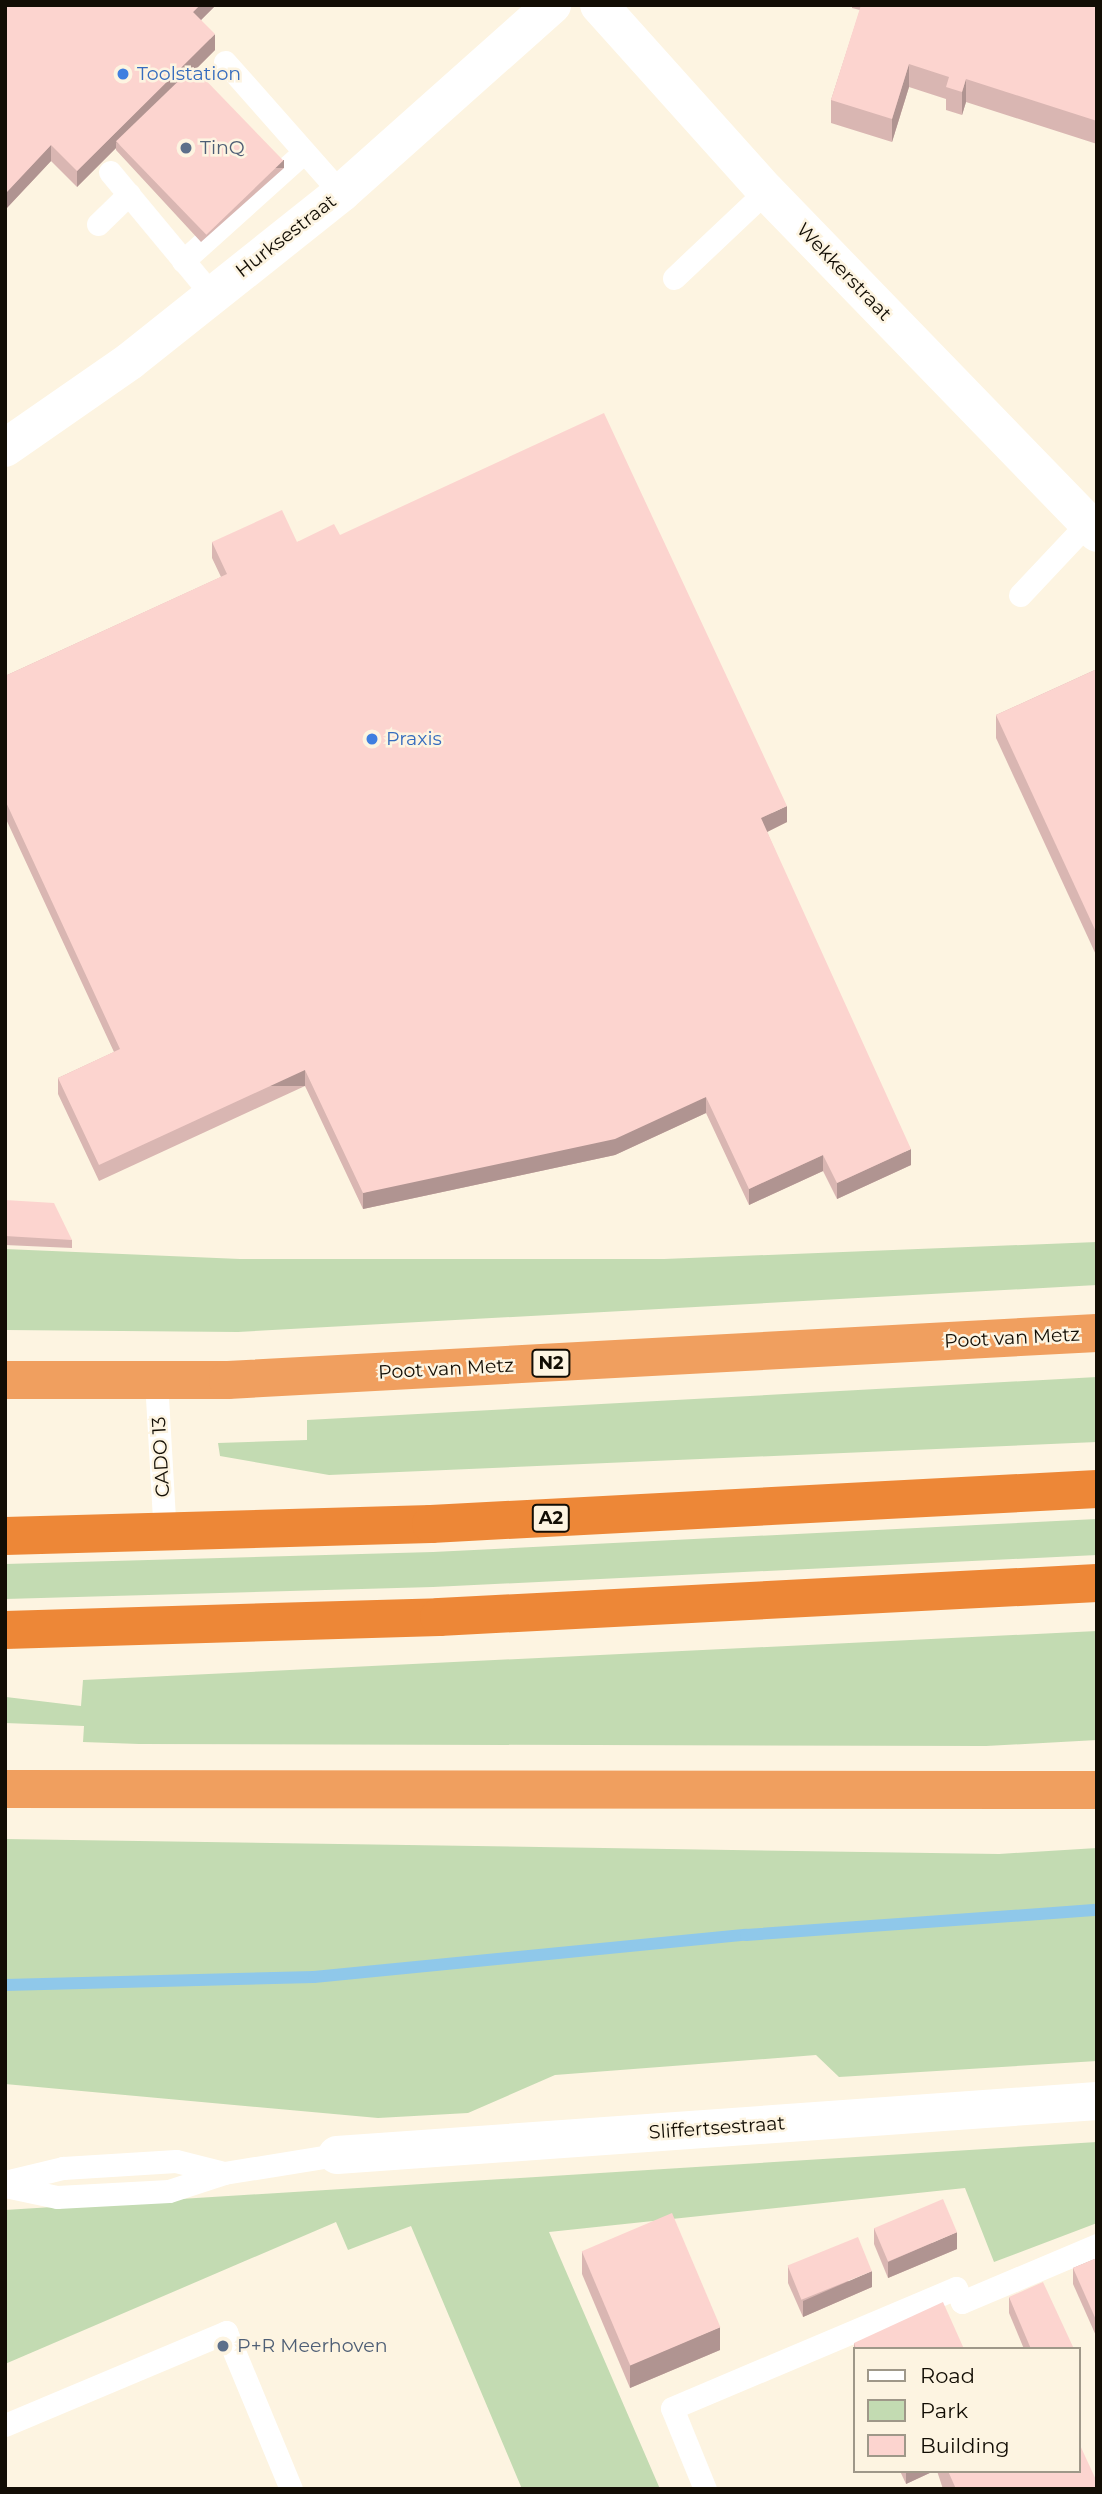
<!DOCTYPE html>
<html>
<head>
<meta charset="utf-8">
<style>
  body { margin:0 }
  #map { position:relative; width:1102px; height:2494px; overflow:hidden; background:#fdf4e1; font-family:Montserrat,sans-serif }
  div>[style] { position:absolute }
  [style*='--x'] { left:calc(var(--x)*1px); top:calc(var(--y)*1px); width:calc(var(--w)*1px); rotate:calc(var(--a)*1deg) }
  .green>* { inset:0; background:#c3dbb2 }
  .stream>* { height:12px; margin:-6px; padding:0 6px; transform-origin:6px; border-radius:6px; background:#8fc8ea }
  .service>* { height:23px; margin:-11.5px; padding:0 11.5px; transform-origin:11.5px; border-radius:11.5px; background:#fff }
  .minor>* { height:38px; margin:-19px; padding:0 19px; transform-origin:19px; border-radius:19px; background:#fff }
  .tertiary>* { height:38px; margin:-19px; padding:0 19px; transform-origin:19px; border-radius:19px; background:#fff }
  .trunk>* { height:38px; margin:-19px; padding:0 19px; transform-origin:19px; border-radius:19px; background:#f09f5f }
  .motorway>* { height:38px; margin:-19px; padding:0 19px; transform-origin:19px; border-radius:19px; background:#ed8737 }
  .wall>* { inset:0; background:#d9b6b2 }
  .shaded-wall>* { inset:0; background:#b09491; transform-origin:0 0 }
  .building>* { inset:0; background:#fcd4cf; transform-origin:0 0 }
  .dots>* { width:19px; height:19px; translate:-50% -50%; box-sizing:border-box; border:4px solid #fdf4e1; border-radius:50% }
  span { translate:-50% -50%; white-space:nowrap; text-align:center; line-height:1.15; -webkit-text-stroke:5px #fdf4e1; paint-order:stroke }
  .shield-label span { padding:2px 5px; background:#fdf4e1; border:2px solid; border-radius:5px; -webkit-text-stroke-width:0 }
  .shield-label { font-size:18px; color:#120d04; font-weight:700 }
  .shop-label { font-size:19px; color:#366cbe }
  .left { translate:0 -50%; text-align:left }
  .service-label { font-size:19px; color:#4e5e75 }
  .street-label { font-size:19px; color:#120d04 }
  .frame { position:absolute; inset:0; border:7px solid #120d04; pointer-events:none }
  .legend { position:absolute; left:853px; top:2347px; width:228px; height:126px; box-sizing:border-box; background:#fdf4e1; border:2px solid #9f9889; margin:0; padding:9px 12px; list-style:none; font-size:21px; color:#120d04 }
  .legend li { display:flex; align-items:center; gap:14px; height:35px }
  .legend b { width:35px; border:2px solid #9f9889 }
</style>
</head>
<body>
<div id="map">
  <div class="green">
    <i style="clip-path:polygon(1097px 1242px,1097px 1285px,238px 1332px,5px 1330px,5px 1249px,240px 1259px,664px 1259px)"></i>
    <i style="clip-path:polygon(1097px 1377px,1097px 1442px,329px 1475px,220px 1456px,218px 1443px,307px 1440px,307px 1420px)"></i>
    <i style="clip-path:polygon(1097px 1519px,1097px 1555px,433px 1587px,5px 1599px,5px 1564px,433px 1552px)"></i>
    <i style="clip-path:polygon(1097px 1631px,1097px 1740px,986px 1746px,139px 1744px,83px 1742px,84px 1726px,5px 1723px,6px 1697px,81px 1706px,83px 1680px)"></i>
    <i style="clip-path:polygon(5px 1839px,999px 1854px,1097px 1848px,1097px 2061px,839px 2077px,816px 2055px,555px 2075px,468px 2113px,378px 2118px,5px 2084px)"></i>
    <i style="clip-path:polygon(1097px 2142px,1097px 2223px,994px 2262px,965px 2188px,549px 2232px,660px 2489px,522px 2489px,411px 2226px,348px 2250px,336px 2222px,5px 2364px,5px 2210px)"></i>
  </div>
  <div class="stream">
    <i style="--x:5;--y:1985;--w:309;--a:-1.5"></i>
    <i style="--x:314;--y:1977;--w:434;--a:-5.6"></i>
    <i style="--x:746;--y:1935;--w:352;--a:-4.1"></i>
  </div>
  <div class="service">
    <i style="--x:225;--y:62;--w:175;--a:48.5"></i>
    <i style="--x:110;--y:172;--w:160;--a:50.3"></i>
    <i style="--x:98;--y:224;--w:43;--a:-44.1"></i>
    <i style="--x:183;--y:261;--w:160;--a:-42"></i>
    <i style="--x:674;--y:278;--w:127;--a:-43.4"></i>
    <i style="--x:1020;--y:595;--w:98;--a:-46.7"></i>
    <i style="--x:156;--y:1380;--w:154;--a:86.7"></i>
    <i style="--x:5;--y:2182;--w:60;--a:-13.6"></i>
    <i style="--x:63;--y:2168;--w:113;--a:-3.5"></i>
    <i style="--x:176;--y:2161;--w:49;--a:14"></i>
    <i style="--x:5;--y:2186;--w:53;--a:11.9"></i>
    <i style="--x:57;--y:2197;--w:112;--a:-3.1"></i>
    <i style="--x:169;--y:2191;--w:58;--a:-18.1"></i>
    <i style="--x:224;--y:2173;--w:114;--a:-9.1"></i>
    <i style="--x:5;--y:2425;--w:240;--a:-22.8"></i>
    <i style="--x:226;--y:2332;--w:170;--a:67.5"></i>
    <i style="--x:705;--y:2489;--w:87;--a:-112.2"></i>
    <i style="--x:672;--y:2408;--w:308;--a:-22.9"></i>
    <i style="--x:956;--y:2288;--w:15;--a:67"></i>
    <i style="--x:962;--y:2302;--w:147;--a:-22.9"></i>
  </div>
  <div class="minor">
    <i style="--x:599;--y:5;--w:250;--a:48.1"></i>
    <i style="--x:766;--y:191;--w:476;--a:45.9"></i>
    <i style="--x:337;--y:2155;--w:762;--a:-4.06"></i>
  </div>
  <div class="tertiary">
    <i style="--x:5;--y:448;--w:152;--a:-34.8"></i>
    <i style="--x:130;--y:361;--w:270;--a:-38.5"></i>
    <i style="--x:341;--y:193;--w:283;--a:-41.7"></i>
  </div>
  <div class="trunk">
    <i style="--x:5;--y:1380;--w:223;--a:0"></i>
    <i style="--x:228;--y:1380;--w:870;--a:-3.1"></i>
    <i style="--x:5;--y:1789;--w:1092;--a:0.05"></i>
  </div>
  <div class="motorway">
    <i style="--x:5;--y:1536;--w:426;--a:-1.6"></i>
    <i style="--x:431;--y:1524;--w:667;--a:-3.01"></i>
    <i style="--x:5;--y:1630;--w:434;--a:-1.7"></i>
    <i style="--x:439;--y:1617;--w:659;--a:-2.96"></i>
  </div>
  <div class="wall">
    <i style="clip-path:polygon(5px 5px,216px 5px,201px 20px,215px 50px,195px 70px,284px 168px,201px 242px,116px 150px,116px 148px,77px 187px,51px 161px,5px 210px)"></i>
    <i style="clip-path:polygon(852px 5px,1097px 5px,1097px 144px,966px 102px,962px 115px,946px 110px,946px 99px,909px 87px,892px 142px,831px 123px,831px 100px,860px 10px,852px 8px)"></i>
    <i style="clip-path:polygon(340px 535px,787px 822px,767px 832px,911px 1165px,837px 1199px,823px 1171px,749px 1205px,706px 1113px,615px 1155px,363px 1209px,305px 1086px,99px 1181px,58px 1094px,58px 1078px,114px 1052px,5px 817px,5px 676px,221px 577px,212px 558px,212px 542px,297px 542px)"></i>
    <i style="clip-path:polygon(1097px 669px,1097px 957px,996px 738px,996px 715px)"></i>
    <i style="clip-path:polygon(5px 1200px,72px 1240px,72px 1248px,5px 1245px)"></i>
    <i style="clip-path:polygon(874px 2228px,957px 2249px,888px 2278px,874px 2244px)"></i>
    <i style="clip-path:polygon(582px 2251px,720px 2350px,630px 2388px,582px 2274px)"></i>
    <i style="clip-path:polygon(1097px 2258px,1097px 2338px,1073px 2284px,1073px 2268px)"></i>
    <i style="clip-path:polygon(788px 2266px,872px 2287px,803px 2317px,788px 2283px)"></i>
    <i style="clip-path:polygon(1009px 2297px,1074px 2349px,1024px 2349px,1009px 2313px)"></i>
    <i style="clip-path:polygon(854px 2343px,964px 2349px,855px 2349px,855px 2370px,854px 2366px)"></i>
    <i style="clip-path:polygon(900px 2471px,934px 2471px,906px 2484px)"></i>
    <i style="clip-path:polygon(937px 2471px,1079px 2471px,1097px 2489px,943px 2489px)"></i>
  </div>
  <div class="shaded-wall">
    <i style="clip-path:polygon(200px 5px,216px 5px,193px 28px,193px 12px)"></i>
    <i style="clip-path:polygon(215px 34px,215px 50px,120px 145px,116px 142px,116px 148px,77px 187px,77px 171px)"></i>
    <i style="clip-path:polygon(909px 64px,909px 87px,892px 142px,892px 119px)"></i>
    <i style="clip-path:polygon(966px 79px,966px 102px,962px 115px,962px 92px)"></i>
    <i style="clip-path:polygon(51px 145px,51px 161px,5px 210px,5px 194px)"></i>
    <i style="left:284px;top:160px;width:8px;height:111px;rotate:90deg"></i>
    <i style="clip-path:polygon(787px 806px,787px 822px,761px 835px,761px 818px)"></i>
    <i style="left:305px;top:1070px;width:16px;height:227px;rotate:90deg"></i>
    <i style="clip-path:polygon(706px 1097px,706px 1113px,615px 1155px,363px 1209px,363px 1193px)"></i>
    <i style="clip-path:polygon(911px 1149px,911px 1165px,837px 1199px,837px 1183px)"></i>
    <i style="clip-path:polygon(823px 1155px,823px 1171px,749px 1205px,749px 1189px)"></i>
    <i style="clip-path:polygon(957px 2232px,957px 2249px,888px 2278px,888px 2262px)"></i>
    <i style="clip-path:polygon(872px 2271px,872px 2287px,803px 2317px,803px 2301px)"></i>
    <i style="clip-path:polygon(720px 2327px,720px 2350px,630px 2388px,630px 2365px)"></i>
    <i style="clip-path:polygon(906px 2471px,934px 2471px,906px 2484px)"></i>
  </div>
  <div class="building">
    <i style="clip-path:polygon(5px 5px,200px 5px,193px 12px,215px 34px,77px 171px,51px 145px,5px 194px)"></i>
    <i style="clip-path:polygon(861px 5px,1097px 5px,1097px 121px,966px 79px,962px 92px,946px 87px,949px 77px,909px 64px,892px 119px,831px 100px)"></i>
    <i style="left:193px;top:67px;width:130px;height:107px;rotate:46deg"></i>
    <i style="clip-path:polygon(604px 413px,787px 806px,761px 818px,911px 1149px,837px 1183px,823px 1155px,749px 1189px,706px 1097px,615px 1139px,363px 1193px,305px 1070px,99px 1165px,58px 1078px,120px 1049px,5px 800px,5px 676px,227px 574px,212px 542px,282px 510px,297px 542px,334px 524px,340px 535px)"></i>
    <i style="clip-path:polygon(1097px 669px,1097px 934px,996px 715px)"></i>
    <i style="clip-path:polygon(5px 1200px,54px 1203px,72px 1240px,5px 1236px)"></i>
    <i style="left:943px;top:2199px;width:36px;height:75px;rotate:67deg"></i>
    <i style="left:672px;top:2213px;width:124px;height:98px;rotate:67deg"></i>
    <i style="left:858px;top:2237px;width:37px;height:76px;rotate:68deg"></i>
    <i style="clip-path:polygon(1097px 2258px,1097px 2322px,1073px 2268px)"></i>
    <i style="clip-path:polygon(1043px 2282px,1074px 2349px,1031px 2349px,1009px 2297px)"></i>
    <i style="clip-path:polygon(943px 2302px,964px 2349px,856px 2349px,854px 2343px)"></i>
    <i style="clip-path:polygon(1079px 2443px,1097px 2482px,1097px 2489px,956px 2489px,948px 2471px,1079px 2471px)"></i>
  </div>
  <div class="dots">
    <i style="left:123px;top:74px;background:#3f7fe0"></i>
    <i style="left:186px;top:148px;background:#5c6f8a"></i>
    <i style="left:372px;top:739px;background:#3f7fe0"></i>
    <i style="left:223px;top:2346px;background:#5c6f8a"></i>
  </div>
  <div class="shield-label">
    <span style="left:551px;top:1363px">N2</span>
    <span style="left:551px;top:1518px">A2</span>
  </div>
  <div class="shop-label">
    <span class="left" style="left:137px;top:74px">Toolstation</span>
    <span class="left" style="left:386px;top:739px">Praxis</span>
  </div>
  <div class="service-label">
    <span class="left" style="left:200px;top:148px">TinQ</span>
    <span class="left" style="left:237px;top:2346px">P+R Meerhoven</span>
  </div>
  <div class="street-label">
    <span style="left:286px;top:236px;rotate:-38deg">Hurksestraat</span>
    <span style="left:844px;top:272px;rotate:46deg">Wekkerstraat</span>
    <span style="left:1012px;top:1338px;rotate:-3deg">Poot van Metz</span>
    <span style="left:446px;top:1369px;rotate:-3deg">Poot van Metz</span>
    <span style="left:161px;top:1457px;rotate:-93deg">CADO 13</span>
    <span style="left:717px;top:2128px;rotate:-4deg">Sliffertsestraat</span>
  </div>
  <div class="frame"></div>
  <ul class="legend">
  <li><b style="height:9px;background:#fff"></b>Road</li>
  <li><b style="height:19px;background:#c3dbb2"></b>Park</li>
  <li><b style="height:19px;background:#fcd4cf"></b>Building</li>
  </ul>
</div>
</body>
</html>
